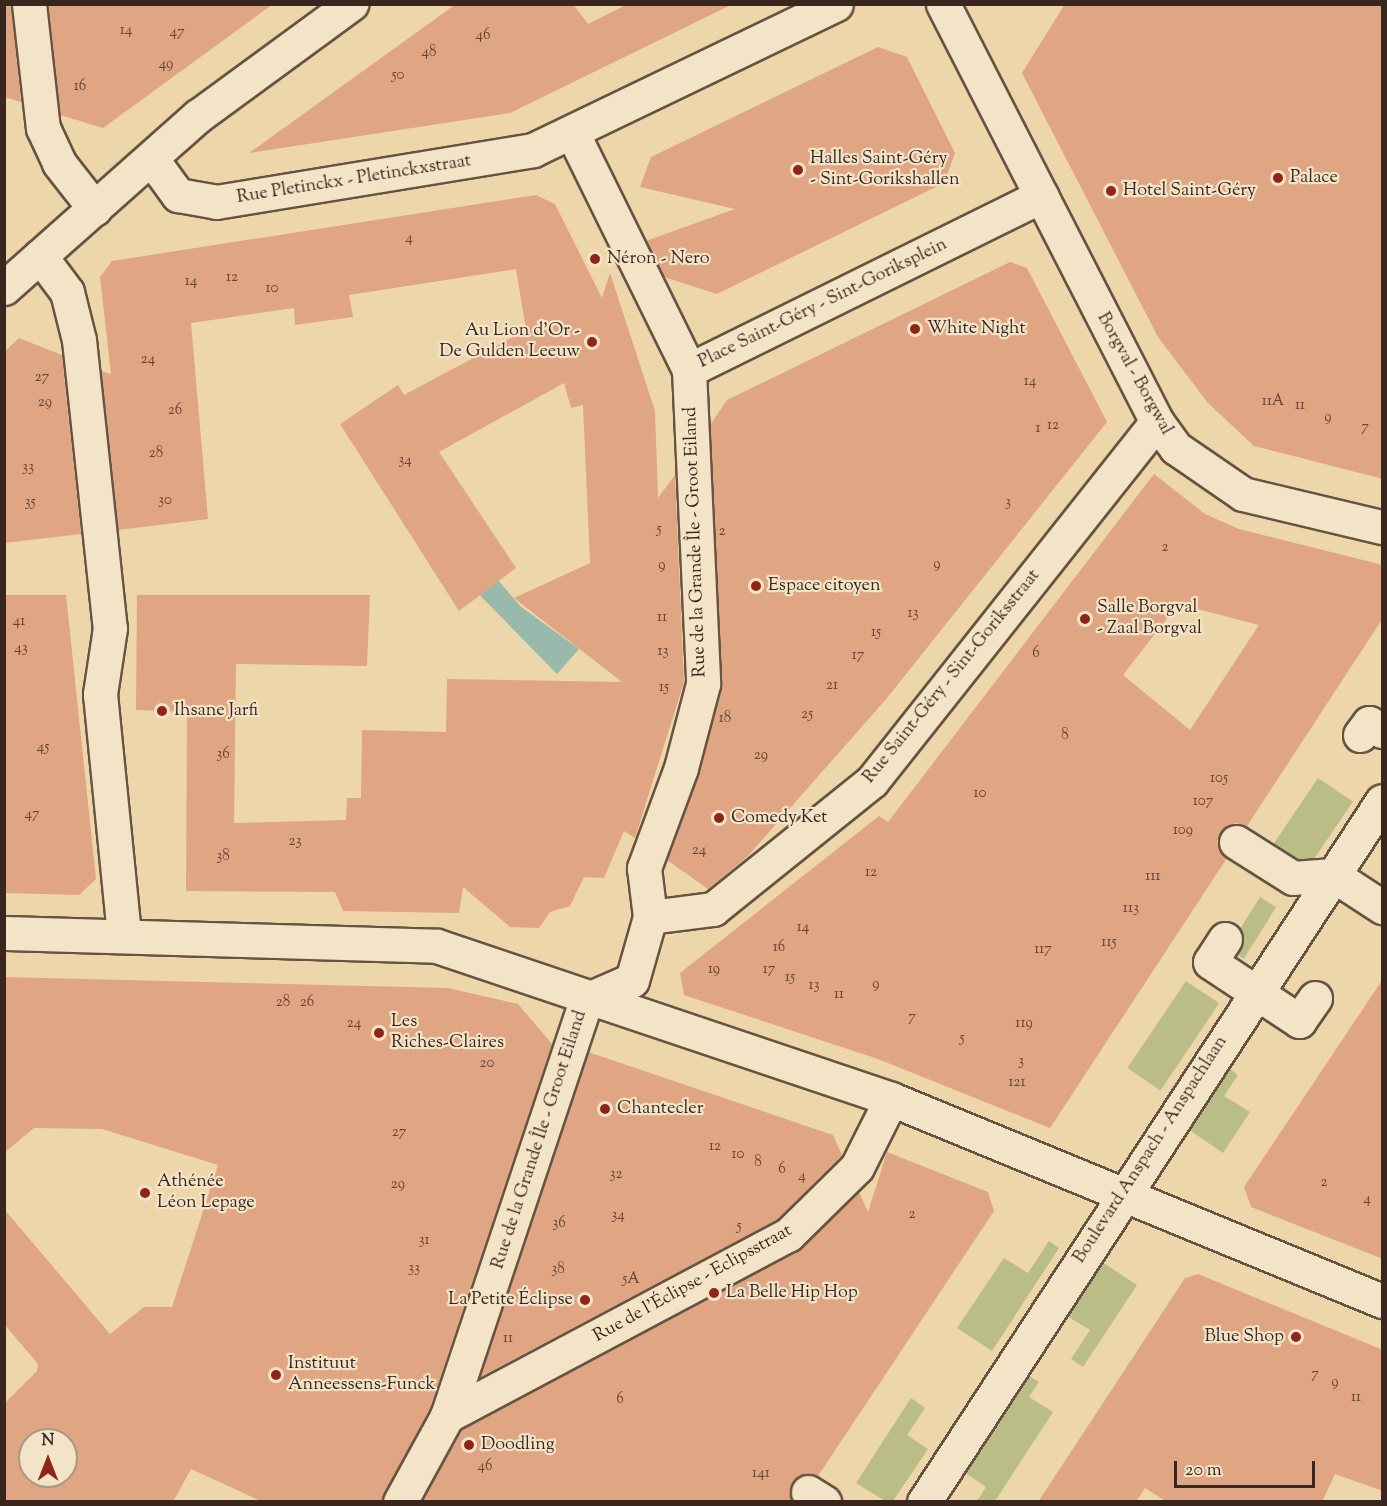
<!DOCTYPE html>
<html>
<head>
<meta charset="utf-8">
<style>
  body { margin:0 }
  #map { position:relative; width:1387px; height:1506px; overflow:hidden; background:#edd6aa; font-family:"Sorts Mill Goudy",serif }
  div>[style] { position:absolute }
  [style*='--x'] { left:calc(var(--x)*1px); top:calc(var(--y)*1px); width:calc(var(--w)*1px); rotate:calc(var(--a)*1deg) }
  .green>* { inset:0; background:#bbbd87; transform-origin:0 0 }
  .water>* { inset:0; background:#99b9ac }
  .building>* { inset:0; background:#e0a583 }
  .roads { filter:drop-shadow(2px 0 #665342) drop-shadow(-2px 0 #665342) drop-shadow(0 2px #665342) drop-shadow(0 -2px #665342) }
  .minor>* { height:33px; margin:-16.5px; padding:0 16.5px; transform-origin:16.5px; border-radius:16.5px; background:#f3e4c8 }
  .dots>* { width:16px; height:16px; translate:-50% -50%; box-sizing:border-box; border:3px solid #f3e4c8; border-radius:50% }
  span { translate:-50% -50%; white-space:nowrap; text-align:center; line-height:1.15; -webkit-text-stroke:4.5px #f3e4c8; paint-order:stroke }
  .number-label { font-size:15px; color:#634638 }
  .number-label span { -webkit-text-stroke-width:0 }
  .poi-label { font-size:18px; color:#39271f }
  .left { translate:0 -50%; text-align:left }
  .right { translate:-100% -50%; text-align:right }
  .street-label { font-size:18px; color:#39271f }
  .frame { position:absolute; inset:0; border:6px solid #39271f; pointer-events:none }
  .north { position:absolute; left:18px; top:1428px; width:60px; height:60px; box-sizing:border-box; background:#f3e4c8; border:2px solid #a99884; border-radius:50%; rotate:0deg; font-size:16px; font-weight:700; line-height:24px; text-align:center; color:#39271f }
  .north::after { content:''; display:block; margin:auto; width:21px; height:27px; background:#8f2418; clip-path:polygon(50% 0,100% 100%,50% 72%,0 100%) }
  .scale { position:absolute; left:1174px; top:1461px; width:141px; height:27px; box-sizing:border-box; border:3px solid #39271f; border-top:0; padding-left:8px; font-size:18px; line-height:21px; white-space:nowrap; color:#39271f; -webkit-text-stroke:4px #f3e4c8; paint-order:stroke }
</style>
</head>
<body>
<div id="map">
  <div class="green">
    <i style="left:1318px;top:778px;width:42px;height:79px;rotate:34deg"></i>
    <i style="left:1260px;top:897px;width:19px;height:61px;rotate:32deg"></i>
    <i style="left:1186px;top:981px;width:40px;height:105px;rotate:34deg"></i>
    <i style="clip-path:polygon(1229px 1068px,1238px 1075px,1224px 1096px,1250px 1112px,1223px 1153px,1188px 1129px)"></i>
    <i style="clip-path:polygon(1049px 1241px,1059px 1248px,992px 1351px,957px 1328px,1004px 1258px,1028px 1273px)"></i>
    <i style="clip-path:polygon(1102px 1262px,1137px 1285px,1083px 1367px,1071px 1359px,1090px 1330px,1067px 1316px)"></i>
    <i style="clip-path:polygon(1028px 1375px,1039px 1382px,1029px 1397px,1053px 1412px,995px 1501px,977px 1501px,986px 1487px,964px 1472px)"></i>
    <i style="clip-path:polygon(911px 1398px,925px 1408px,907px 1435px,928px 1449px,893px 1501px,885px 1501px,856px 1483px)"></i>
  </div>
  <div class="water">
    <i style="clip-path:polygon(487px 567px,520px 606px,579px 649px,557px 674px,466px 581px)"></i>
  </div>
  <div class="building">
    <i style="clip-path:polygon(4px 4px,11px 4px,21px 102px,4px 97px)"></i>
    <i style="clip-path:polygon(48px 4px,273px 4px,103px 128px,60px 115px)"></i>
    <i style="clip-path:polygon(456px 4px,573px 4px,588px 24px,628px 4px,733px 4px,510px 113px,249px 153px)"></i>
    <i style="clip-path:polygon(1065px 4px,1383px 4px,1383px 479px,1254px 446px,1208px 403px,1158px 337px,1022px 73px)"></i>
    <i style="clip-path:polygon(878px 47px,907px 57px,955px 153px,944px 183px,717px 294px,664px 277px,646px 241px,735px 209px,640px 187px,651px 157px)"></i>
    <i style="clip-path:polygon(536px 195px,555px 204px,602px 298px,610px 273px,655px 411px,658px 498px,675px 475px,684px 682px,635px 838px,624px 831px,604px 878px,584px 877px,570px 906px,550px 912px,539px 928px,510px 927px,463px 887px,459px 913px,343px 911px,335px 892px,186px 891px,187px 712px,136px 710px,137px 595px,370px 595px,367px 666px,236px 664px,234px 823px,346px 820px,347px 798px,361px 798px,362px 730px,446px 732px,447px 679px,622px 682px,514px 598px,590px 563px,583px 405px,571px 408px,564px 383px,439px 452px,516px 568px,459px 611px,340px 424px,398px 385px,404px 395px,526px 330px,516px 269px,349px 295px,353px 317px,295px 325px,294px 308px,191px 323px,208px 519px,118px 530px,101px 371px,111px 374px,100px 277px,112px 261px)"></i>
    <i style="clip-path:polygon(1010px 262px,1027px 268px,1107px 422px,887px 698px,748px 856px,708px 889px,667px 860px,699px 773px,722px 684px,710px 425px,727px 400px)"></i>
    <i style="clip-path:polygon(19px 338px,62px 355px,81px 534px,4px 543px,4px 352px)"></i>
    <i style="clip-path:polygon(evenodd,1154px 474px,1205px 514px,1239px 529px,1383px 565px,1383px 618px,1247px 826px,1236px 823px,1221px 832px,1217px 842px,1227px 858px,1050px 1128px,878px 1059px,684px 995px,680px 973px,879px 816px,888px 822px,1154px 474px,1178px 604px,1259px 625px,1190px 730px,1123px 675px,1178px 604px)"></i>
    <i style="clip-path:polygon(4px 595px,66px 595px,96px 879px,79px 895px,4px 893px)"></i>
    <i style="clip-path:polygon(evenodd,4px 977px,448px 988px,518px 1004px,552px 1044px,430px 1408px,381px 1502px,263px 1502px,191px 1469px,173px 1502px,4px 1502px,4px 1404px,37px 1371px,38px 1364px,4px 1324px,4px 1209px,110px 1334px,144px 1307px,172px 1307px,218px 1165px,102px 1129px,34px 1128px,4px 1153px,4px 977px,30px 1440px,66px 1440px,66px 1476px,30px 1476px,30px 1440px)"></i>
    <i style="clip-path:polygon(1383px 979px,1383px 1259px,1251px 1207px,1244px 1187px)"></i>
    <i style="clip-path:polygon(588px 1052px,833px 1135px,842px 1155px,777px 1220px,480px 1377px)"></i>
    <i style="clip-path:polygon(887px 1152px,988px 1192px,994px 1211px,818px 1476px,808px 1473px,792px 1482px,792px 1502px,422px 1502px,461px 1430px,797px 1251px,859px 1192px,868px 1212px)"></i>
    <i style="clip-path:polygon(1198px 1274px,1383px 1350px,1383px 1491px,1335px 1474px,1322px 1502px,1167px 1502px,1145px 1488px,1136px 1502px,1038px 1502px,1185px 1278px)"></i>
  </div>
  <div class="roads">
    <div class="minor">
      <i style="--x:29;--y:4;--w:125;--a:83.6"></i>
      <i style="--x:43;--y:128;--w:38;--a:65"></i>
      <i style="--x:59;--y:163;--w:58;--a:52"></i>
      <i style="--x:943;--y:4;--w:470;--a:62.9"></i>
      <i style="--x:1157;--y:422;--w:32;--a:54"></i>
      <i style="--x:1176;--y:448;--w:81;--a:34.5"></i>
      <i style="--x:1243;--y:494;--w:143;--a:13.4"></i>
      <i style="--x:572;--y:132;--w:265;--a:63.8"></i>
      <i style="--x:689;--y:370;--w:314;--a:87.4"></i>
      <i style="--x:703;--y:684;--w:87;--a:104.7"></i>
      <i style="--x:681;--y:768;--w:107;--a:110.3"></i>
      <i style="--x:644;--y:868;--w:49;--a:83"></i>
      <i style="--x:650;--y:917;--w:66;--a:105.9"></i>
      <i style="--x:632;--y:980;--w:50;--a:156.5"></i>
      <i style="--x:151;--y:158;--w:46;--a:53.9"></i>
      <i style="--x:178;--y:195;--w:39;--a:10"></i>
      <i style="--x:216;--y:202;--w:321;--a:-9.3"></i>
      <i style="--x:533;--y:150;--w:336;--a:-25.7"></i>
      <i style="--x:40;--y:256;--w:45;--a:53.1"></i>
      <i style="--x:67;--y:292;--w:49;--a:76"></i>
      <i style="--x:79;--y:340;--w:290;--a:83.9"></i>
      <i style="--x:110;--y:628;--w:67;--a:98.6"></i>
      <i style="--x:100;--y:694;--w:243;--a:84.3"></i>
      <i style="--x:4;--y:288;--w:259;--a:-41.6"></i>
      <i style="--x:198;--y:116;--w:190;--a:-36.2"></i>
      <i style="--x:689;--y:370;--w:393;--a:-26.3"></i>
      <i style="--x:1360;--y:735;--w:15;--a:-53"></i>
      <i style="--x:1369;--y:723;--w:15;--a:32"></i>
      <i style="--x:1236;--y:842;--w:67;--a:32.3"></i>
      <i style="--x:1293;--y:878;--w:40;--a:-4.3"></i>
      <i style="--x:1333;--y:875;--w:59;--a:33.1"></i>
      <i style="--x:650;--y:917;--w:64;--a:-7.2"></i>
      <i style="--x:713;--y:909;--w:204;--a:-38.8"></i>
      <i style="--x:872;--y:781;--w:458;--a:-51.6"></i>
      <i style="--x:4;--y:933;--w:433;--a:1.7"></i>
      <i style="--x:437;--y:946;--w:479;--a:18.6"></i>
      <i style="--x:891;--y:1099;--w:531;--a:22.36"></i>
      <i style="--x:1225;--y:939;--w:27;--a:123"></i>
      <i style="--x:1210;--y:962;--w:107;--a:33.5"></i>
      <i style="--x:1299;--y:1021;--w:28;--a:-55"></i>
      <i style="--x:447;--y:1416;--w:386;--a:-28"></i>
      <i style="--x:788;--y:1235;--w:97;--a:-44.6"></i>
      <i style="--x:857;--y:1167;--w:76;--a:-63.4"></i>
      <i style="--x:808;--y:1492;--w:19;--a:32"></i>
      <i style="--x:400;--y:1502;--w:98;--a:-61.3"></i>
      <i style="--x:447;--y:1416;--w:439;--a:-71.5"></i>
      <i style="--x:924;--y:1502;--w:837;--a:-56.84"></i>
    </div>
  </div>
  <div class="dots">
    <i style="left:798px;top:170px;background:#8f2418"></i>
    <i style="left:1278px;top:178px;background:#8f2418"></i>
    <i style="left:1111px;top:191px;background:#8f2418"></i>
    <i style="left:595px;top:259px;background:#8f2418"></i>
    <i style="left:915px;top:329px;background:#8f2418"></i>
    <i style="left:592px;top:342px;background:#8f2418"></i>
    <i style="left:756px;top:586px;background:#8f2418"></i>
    <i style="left:1085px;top:619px;background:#8f2418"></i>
    <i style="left:162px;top:711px;background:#8f2418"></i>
    <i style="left:719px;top:818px;background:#8f2418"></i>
    <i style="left:379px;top:1033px;background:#8f2418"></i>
    <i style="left:605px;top:1109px;background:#8f2418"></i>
    <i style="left:145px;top:1193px;background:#8f2418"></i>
    <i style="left:714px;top:1293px;background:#8f2418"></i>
    <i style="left:585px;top:1300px;background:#8f2418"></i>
    <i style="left:1296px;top:1337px;background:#8f2418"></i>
    <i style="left:276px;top:1375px;background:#8f2418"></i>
    <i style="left:469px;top:1445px;background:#8f2418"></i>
  </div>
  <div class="number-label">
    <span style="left:126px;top:31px">14</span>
    <span style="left:177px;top:33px">47</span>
    <span style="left:483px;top:36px">46</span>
    <span style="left:429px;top:53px">48</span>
    <span style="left:166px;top:65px">49</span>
    <span style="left:398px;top:76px">50</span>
    <span style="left:80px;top:87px">16</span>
    <span style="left:409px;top:239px">4</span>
    <span style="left:232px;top:278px">12</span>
    <span style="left:191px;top:282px">14</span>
    <span style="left:272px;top:289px">10</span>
    <span style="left:148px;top:360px">24</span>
    <span style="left:42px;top:378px">27</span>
    <span style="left:1030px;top:382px">14</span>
    <span style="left:1273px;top:402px">11A</span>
    <span style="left:45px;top:403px">29</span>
    <span style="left:1300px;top:406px">11</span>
    <span style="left:175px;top:411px">26</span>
    <span style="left:1328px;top:418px">9</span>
    <span style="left:1053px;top:426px">12</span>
    <span style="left:1365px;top:428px">7</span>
    <span style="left:1038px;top:429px">1</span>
    <span style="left:156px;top:454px">28</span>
    <span style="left:405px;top:461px">34</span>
    <span style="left:28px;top:468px">33</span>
    <span style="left:165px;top:501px">30</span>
    <span style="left:30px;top:503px">35</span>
    <span style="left:1008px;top:503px">3</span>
    <span style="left:659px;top:530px">5</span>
    <span style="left:722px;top:532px">2</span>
    <span style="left:1165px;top:548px">2</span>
    <span style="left:937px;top:565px">9</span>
    <span style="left:662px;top:566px">9</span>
    <span style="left:913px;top:614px">13</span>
    <span style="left:662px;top:618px">11</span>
    <span style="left:19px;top:622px">41</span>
    <span style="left:876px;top:633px">15</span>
    <span style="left:21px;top:649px">43</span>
    <span style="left:663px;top:652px">13</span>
    <span style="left:1036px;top:654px">6</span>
    <span style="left:858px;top:656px">17</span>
    <span style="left:832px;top:686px">21</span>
    <span style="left:664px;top:688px">15</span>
    <span style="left:807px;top:715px">25</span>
    <span style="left:725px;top:719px">18</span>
    <span style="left:1065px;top:736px">8</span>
    <span style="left:43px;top:748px">45</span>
    <span style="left:223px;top:755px">36</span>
    <span style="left:761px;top:756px">29</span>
    <span style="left:1219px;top:779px">105</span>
    <span style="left:980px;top:794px">10</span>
    <span style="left:1203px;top:802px">107</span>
    <span style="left:32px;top:815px">47</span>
    <span style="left:1183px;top:831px">109</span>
    <span style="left:295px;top:842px">23</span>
    <span style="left:699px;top:851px">24</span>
    <span style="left:223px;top:857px">38</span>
    <span style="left:871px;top:873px">12</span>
    <span style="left:1153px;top:877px">111</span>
    <span style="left:1131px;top:909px">113</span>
    <span style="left:803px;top:928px">14</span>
    <span style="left:1109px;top:943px">115</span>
    <span style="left:779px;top:948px">16</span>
    <span style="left:1043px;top:950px">117</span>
    <span style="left:714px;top:970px">19</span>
    <span style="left:769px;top:970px">17</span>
    <span style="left:790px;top:978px">15</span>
    <span style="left:876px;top:985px">9</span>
    <span style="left:814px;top:986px">13</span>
    <span style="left:839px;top:995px">11</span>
    <span style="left:283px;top:1003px">28</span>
    <span style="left:307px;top:1003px">26</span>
    <span style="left:912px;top:1018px">7</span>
    <span style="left:354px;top:1024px">24</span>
    <span style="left:1024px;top:1024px">119</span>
    <span style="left:962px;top:1039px">5</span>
    <span style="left:1021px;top:1062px">3</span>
    <span style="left:487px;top:1064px">20</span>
    <span style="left:1017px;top:1083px">121</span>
    <span style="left:399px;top:1133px">27</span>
    <span style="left:715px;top:1147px">12</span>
    <span style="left:738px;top:1155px">10</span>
    <span style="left:758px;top:1163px">8</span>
    <span style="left:782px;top:1170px">6</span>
    <span style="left:616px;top:1175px">32</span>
    <span style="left:802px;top:1177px">4</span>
    <span style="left:1324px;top:1183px">2</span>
    <span style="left:398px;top:1185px">29</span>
    <span style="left:1367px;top:1200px">4</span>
    <span style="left:912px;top:1215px">2</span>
    <span style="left:618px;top:1216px">34</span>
    <span style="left:559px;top:1224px">36</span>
    <span style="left:739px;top:1227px">5</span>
    <span style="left:424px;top:1241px">31</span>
    <span style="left:414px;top:1269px">33</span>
    <span style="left:558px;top:1270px">38</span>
    <span style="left:631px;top:1280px">5A</span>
    <span style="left:508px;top:1339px">11</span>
    <span style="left:1315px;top:1375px">7</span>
    <span style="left:1335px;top:1383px">9</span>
    <span style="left:1356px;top:1398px">11</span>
    <span style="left:620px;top:1400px">6</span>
    <span style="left:485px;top:1467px">46</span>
    <span style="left:761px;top:1474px">141</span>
  </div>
  <div class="poi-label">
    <span class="left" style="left:810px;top:170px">Halles Saint-Géry<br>- Sint-Gorikshallen</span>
    <span class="left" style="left:1290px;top:178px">Palace</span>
    <span class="left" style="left:1123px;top:191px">Hotel Saint-Géry</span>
    <span class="left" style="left:607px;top:259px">Néron - Nero</span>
    <span class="left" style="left:927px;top:329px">White Night</span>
    <span class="right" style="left:580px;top:342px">Au Lion d'Or -<br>De Gulden Leeuw</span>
    <span class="left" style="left:768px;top:586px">Espace citoyen</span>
    <span class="left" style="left:1097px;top:619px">Salle Borgval<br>- Zaal Borgval</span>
    <span class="left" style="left:174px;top:711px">Ihsane Jarfi</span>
    <span class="left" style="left:731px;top:818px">Comedy Ket</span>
    <span class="left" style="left:391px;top:1033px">Les<br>Riches-Claires</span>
    <span class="left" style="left:617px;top:1109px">Chantecler</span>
    <span class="left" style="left:157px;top:1193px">Athénée<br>Léon Lepage</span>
    <span class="left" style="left:726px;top:1293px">La Belle Hip Hop</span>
    <span class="right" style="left:573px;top:1300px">La Petite Éclipse</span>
    <span class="right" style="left:1284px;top:1337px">Blue Shop</span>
    <span class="left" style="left:288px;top:1375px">Instituut<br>Anneessens-Funck</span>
    <span class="left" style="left:481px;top:1445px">Doodling</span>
  </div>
  <div class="street-label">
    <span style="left:354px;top:180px;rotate:-9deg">Rue Pletinckx - Pletinckxstraat</span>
    <span style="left:823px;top:304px;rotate:-26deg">Place Saint-Géry - Sint-Goriksplein</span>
    <span style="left:1134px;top:374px;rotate:61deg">Borgval - Borgwal</span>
    <span style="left:696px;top:542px;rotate:-92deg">Rue de la Grande Île - Groot Eiland</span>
    <span style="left:952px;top:677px;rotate:-51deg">Rue Saint-Géry - Sint-Goriksstraat</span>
    <span style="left:540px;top:1140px;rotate:-72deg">Rue de la Grande Île - Groot Eiland</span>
    <span style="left:1151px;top:1150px;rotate:-57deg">Boulevard Anspach - Anspachlaan</span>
    <span style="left:693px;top:1284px;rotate:-29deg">Rue de l'Éclipse - Eclipsstraat</span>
  </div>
  <div class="frame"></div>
  <div class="north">N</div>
  <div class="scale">20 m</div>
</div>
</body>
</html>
